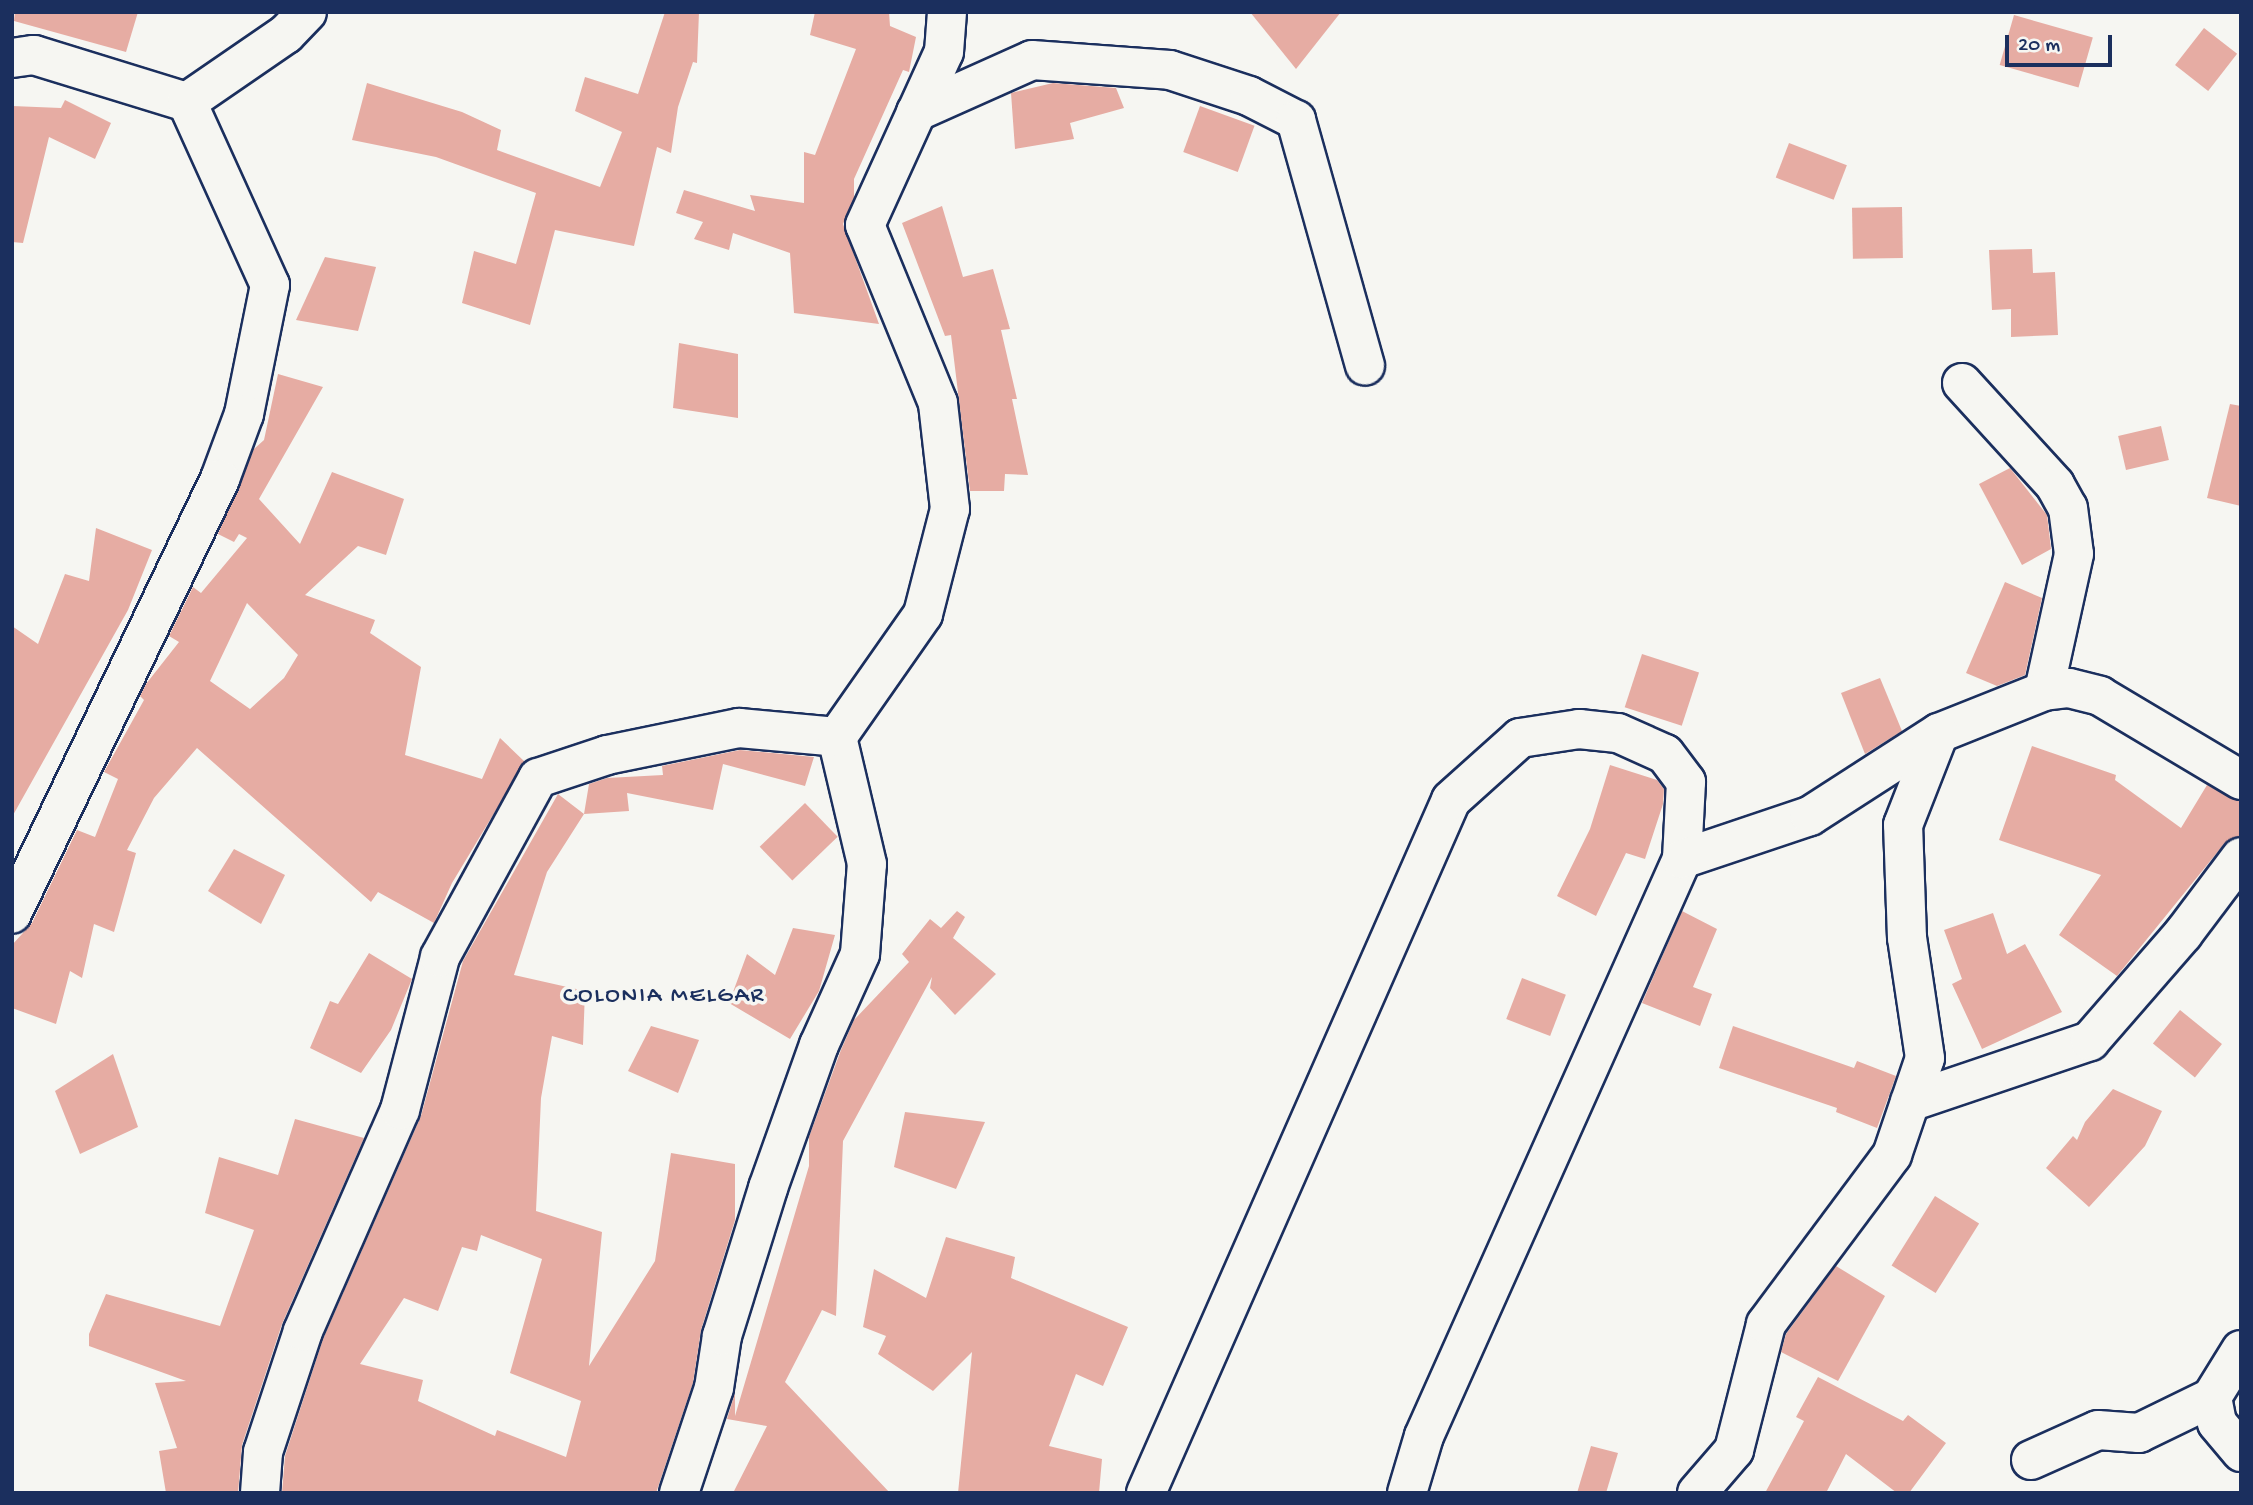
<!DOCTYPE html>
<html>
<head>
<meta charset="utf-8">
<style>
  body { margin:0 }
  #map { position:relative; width:2253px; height:1505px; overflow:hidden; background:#f6f6f2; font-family:"Gochi Hand",sans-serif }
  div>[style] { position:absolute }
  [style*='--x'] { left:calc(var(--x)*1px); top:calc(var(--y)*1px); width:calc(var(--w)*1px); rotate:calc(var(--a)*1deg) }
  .building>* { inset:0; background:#e6aca3; transform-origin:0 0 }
  .roads { filter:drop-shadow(2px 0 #1b2f5e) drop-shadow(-2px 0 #1b2f5e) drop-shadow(0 2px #1b2f5e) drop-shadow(0 -2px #1b2f5e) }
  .minor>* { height:38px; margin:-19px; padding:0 19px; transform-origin:19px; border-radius:19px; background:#f6f6f2 }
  span { translate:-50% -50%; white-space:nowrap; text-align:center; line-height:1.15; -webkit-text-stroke:7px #f6f6f2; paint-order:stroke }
  .neighbourhood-label { font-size:24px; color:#1b2f5e; letter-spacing:2px }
  .frame { position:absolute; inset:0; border:14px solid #1b2f5e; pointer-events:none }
  .scale { position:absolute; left:2005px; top:35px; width:107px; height:32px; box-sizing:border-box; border:4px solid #1b2f5e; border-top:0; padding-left:9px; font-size:21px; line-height:24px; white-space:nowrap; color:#1b2f5e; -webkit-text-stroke:5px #f6f6f2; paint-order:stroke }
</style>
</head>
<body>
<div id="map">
  <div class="building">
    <i style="clip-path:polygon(15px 12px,138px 12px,126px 52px,14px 21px)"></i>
    <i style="clip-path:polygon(665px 12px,699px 12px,697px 63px,693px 62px,678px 107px,671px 153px,657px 147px,634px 246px,555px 230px,530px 325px,462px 303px,474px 251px,516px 264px,536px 193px,436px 157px,352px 140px,367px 83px,462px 112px,501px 130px,497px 150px,600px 187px,622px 132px,575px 111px,585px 77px,638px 94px)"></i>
    <i style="clip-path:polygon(815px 12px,889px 12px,890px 26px,916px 37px,909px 72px,903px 70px,854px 179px,854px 198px,843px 224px,879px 324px,794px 313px,790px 253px,733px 233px,729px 250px,694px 239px,703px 222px,676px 213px,684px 190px,755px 211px,750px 195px,804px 203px,804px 152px,815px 155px,856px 49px,810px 35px)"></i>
    <i style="clip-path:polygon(1250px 12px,1341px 12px,1296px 69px)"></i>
    <i style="left:2014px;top:15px;width:82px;height:52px;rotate:16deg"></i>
    <i style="left:2204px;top:28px;width:42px;height:47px;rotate:38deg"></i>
    <i style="clip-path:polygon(1053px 83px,1116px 88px,1124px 108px,1070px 123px,1074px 139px,1015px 149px,1011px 93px)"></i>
    <i style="clip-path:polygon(65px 100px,111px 123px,95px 159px,49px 137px,23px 243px,12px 242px,12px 106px,61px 108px)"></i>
    <i style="left:1200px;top:106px;width:58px;height:49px;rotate:20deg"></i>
    <i style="left:1789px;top:143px;width:62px;height:37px;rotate:21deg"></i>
    <i style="clip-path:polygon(942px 206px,963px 277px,993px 269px,1010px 329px,1001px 330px,1017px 399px,1012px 399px,1028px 475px,1005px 474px,1004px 491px,970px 491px,951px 335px,945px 336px,902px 223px)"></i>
    <i style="left:1902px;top:207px;width:51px;height:50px;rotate:89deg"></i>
    <i style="clip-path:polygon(2032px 249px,2033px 273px,2055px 272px,2058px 335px,2011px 337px,2011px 309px,1992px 310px,1989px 250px)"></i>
    <i style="clip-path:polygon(325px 257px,376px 267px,358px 331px,296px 320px)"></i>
    <i style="clip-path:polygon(679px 343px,738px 354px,738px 418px,673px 408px)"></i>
    <i style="clip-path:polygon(evenodd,278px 374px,323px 387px,259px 499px,300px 544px,332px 472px,404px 499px,386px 555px,358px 546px,305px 595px,375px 620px,370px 633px,421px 667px,405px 755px,482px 779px,500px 738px,525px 762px,452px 883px,434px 923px,378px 892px,371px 902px,197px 748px,154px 798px,127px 850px,136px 853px,114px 932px,94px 924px,82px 978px,70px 971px,56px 1024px,12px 1008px,12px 945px,32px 923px,77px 830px,95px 837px,118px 779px,104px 772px,144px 700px,140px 696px,146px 684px,179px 642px,169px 636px,193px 587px,201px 593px,247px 538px,239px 534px,234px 542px,218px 534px,254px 449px,264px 440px,278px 374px,247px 603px,298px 655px,284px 678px,250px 709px,210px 681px,247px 603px)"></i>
    <i style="clip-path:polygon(2230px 404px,2241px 406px,2241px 506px,2207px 498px)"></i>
    <i style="left:2161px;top:426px;width:35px;height:44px;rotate:77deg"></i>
    <i style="clip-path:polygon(2010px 468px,2047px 515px,2051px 549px,2022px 565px,1979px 484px)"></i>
    <i style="clip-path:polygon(96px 528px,152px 550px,128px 610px,12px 817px,12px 626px,38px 644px,65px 574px,89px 581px)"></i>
    <i style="clip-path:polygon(2005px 582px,2042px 598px,2025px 675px,1997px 686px,1966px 673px)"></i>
    <i style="left:1642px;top:654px;width:60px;height:56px;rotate:18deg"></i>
    <i style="clip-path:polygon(1880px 678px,1902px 731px,1865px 754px,1841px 693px)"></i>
    <i style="clip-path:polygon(2032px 746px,2116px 775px,2115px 780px,2181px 828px,2207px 785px,2241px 802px,2241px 836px,2224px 844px,2117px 976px,2059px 935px,2101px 875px,1999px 840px)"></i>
    <i style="clip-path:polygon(740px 750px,814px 757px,805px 786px,723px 764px,713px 810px,627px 793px,629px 811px,584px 814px,589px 784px,607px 778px,663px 775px,662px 766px)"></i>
    <i style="clip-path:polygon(1610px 765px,1657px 780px,1664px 789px,1663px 804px,1645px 859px,1626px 853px,1596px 916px,1557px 896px,1590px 829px)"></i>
    <i style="clip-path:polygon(evenodd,558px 794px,584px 814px,547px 872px,514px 975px,585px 991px,583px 1045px,552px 1036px,541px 1098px,536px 1211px,602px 1232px,589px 1366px,655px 1261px,671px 1153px,735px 1164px,735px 1220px,701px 1330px,693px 1383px,656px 1493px,282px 1493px,285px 1456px,323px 1339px,421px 1116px,463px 961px,558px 794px,481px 1235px,542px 1259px,510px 1373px,581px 1401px,566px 1457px,497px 1430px,495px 1436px,418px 1401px,423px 1380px,360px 1364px,404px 1298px,438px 1311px,462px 1247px,477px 1251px,481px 1235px)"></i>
    <i style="left:805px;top:803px;width:47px;height:63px;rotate:46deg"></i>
    <i style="clip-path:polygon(234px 849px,285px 875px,261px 924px,208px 891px)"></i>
    <i style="clip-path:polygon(957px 911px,965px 917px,953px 938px,996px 974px,955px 1015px,930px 988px,932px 977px,843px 1141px,836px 1316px,822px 1310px,785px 1382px,890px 1493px,733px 1493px,767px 1426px,727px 1419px,735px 1393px,735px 1416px,809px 1166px,809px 1137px,841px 1050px,854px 1020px,909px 962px,902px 954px,930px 919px,941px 928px)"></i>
    <i style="clip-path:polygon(1682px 911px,1717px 929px,1693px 987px,1712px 994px,1700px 1026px,1642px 1003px)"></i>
    <i style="clip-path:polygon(1993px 913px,2007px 954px,2025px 944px,2062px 1012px,1982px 1049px,1952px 984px,1962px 979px,1944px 930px)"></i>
    <i style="clip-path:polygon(793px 928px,835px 935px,819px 991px,790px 1039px,729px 1003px,747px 954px,775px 975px)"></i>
    <i style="clip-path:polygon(369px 953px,412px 979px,391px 1030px,361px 1073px,310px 1048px,330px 1001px,338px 1004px)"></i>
    <i style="left:1522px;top:978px;width:47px;height:44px;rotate:21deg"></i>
    <i style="left:2180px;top:1010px;width:54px;height:43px;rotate:39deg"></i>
    <i style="clip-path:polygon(651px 1026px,699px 1040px,678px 1093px,628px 1071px)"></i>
    <i style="clip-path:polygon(1733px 1026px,1854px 1068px,1857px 1061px,1896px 1076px,1877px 1128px,1836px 1112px,1837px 1108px,1719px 1068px)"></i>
    <i style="clip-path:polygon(113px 1054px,138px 1127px,80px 1154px,55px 1091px)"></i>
    <i style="clip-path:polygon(2113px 1089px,2162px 1111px,2145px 1146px,2089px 1207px,2046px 1168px,2073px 1136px,2077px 1140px,2085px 1122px)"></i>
    <i style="clip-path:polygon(905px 1112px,985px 1122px,956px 1189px,894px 1167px)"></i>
    <i style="clip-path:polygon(295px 1119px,364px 1138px,282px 1324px,242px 1445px,238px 1493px,166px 1493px,159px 1451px,177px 1448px,155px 1383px,186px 1381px,89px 1346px,89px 1334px,106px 1294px,220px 1326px,254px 1230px,205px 1213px,219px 1157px,278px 1175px)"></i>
    <i style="left:1935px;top:1196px;width:52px;height:82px;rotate:32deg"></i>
    <i style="clip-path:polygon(946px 1237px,1015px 1257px,1011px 1278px,1128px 1327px,1103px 1386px,1076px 1374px,1049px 1446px,1102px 1459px,1099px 1493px,958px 1493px,972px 1352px,933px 1391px,878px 1354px,886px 1336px,863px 1327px,874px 1269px,926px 1298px)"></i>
    <i style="clip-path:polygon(1836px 1266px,1885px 1296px,1838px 1381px,1781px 1352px,1786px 1334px)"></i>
    <i style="clip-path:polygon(1818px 1377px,1903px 1421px,1908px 1415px,1946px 1443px,1909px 1493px,1897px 1493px,1846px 1454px,1826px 1493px,1765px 1493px,1804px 1421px,1796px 1417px)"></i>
    <i style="clip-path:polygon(1591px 1446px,1618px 1453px,1606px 1493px,1577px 1493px)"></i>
  </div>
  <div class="roads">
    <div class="minor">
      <i style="--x:12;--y:58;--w:22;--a:-8"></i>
      <i style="--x:34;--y:55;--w:160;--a:17.1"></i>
      <i style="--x:187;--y:102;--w:201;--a:65.6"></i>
      <i style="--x:270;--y:285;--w:132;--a:101.4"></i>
      <i style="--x:244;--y:414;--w:69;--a:110.3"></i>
      <i style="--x:220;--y:479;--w:482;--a:115.6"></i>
      <i style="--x:187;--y:102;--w:120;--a:-34.5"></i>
      <i style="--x:286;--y:34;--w:30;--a:-46"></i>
      <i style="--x:916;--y:112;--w:127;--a:-24.1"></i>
      <i style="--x:1032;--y:60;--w:138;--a:4.1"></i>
      <i style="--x:1170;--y:70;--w:83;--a:18.2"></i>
      <i style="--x:1249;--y:96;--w:53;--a:27.1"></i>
      <i style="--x:1296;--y:120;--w:255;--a:74.3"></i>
      <i style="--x:1962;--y:383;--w:138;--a:47.6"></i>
      <i style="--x:2055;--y:485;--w:26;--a:61"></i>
      <i style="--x:2068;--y:508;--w:46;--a:82.6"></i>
      <i style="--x:2074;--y:554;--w:140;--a:102.4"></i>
      <i style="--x:1910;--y:1102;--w:190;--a:-18.7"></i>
      <i style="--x:2090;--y:1041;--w:142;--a:-49"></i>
      <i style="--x:2183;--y:934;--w:96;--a:-53"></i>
      <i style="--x:2241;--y:1350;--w:55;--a:121.7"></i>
      <i style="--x:2212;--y:1397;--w:26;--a:79"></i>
      <i style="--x:2217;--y:1423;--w:38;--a:50"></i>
      <i style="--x:2031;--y:1460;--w:73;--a:-24.1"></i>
      <i style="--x:2098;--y:1430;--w:41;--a:4.2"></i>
      <i style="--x:2139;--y:1433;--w:82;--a:-25.9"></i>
      <i style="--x:260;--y:1493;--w:41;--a:-85.8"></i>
      <i style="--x:263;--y:1452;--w:127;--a:-71.7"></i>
      <i style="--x:303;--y:1331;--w:241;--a:-66.3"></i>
      <i style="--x:400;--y:1110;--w:158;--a:-75.3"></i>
      <i style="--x:440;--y:957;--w:204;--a:-61.3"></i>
      <i style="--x:538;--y:778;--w:73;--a:-18.4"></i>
      <i style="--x:607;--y:755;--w:135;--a:-11.6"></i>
      <i style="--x:739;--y:728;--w:98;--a:5.2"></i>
      <i style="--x:679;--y:1493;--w:111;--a:-71.6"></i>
      <i style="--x:714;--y:1388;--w:53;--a:-81.3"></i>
      <i style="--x:722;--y:1336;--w:155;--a:-72.7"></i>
      <i style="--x:768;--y:1188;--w:152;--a:-70.4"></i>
      <i style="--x:819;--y:1045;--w:100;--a:-65.7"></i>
      <i style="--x:860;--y:954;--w:90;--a:-85.6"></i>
      <i style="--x:867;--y:864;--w:130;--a:-103.3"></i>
      <i style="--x:837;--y:737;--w:150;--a:-55"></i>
      <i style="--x:923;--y:614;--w:108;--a:-75.6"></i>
      <i style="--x:950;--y:509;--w:107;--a:-96.5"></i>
      <i style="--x:938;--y:403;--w:192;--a:-112.3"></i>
      <i style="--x:865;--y:225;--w:190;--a:-65.5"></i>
      <i style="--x:944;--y:52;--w:40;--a:-85.7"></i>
      <i style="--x:1146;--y:1493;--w:757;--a:-66.24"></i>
      <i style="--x:1451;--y:800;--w:93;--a:-41.9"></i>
      <i style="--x:1520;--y:738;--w:60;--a:-8.7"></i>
      <i style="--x:1579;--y:729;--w:39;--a:6"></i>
      <i style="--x:1618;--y:733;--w:51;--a:24.1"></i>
      <i style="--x:1665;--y:754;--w:35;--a:53"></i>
      <i style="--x:1686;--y:782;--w:77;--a:93"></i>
      <i style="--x:1407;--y:1493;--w:59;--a:-73.4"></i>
      <i style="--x:1424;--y:1436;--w:632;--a:-65.91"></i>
      <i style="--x:1682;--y:859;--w:135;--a:-18.6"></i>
      <i style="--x:1810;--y:816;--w:153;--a:-32.8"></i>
      <i style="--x:1939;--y:733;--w:113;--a:-21.8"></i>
      <i style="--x:2044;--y:691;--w:25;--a:-7"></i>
      <i style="--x:2069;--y:688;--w:32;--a:14"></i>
      <i style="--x:2100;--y:696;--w:164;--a:30.8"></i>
      <i style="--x:1697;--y:1493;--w:57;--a:-49.3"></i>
      <i style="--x:1734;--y:1450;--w:130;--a:-75.7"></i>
      <i style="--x:1766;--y:1324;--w:211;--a:-53.3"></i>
      <i style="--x:1892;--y:1155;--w:102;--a:-71.2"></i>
      <i style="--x:1925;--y:1058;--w:121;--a:-98.5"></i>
      <i style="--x:1907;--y:938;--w:113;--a:-92"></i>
      <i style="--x:1903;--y:825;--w:99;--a:-68.6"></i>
    </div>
  </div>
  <div class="neighbourhood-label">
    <span style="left:664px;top:997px">COLONIA MELGAR</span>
  </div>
  <div class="frame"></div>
  <div class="scale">20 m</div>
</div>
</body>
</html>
